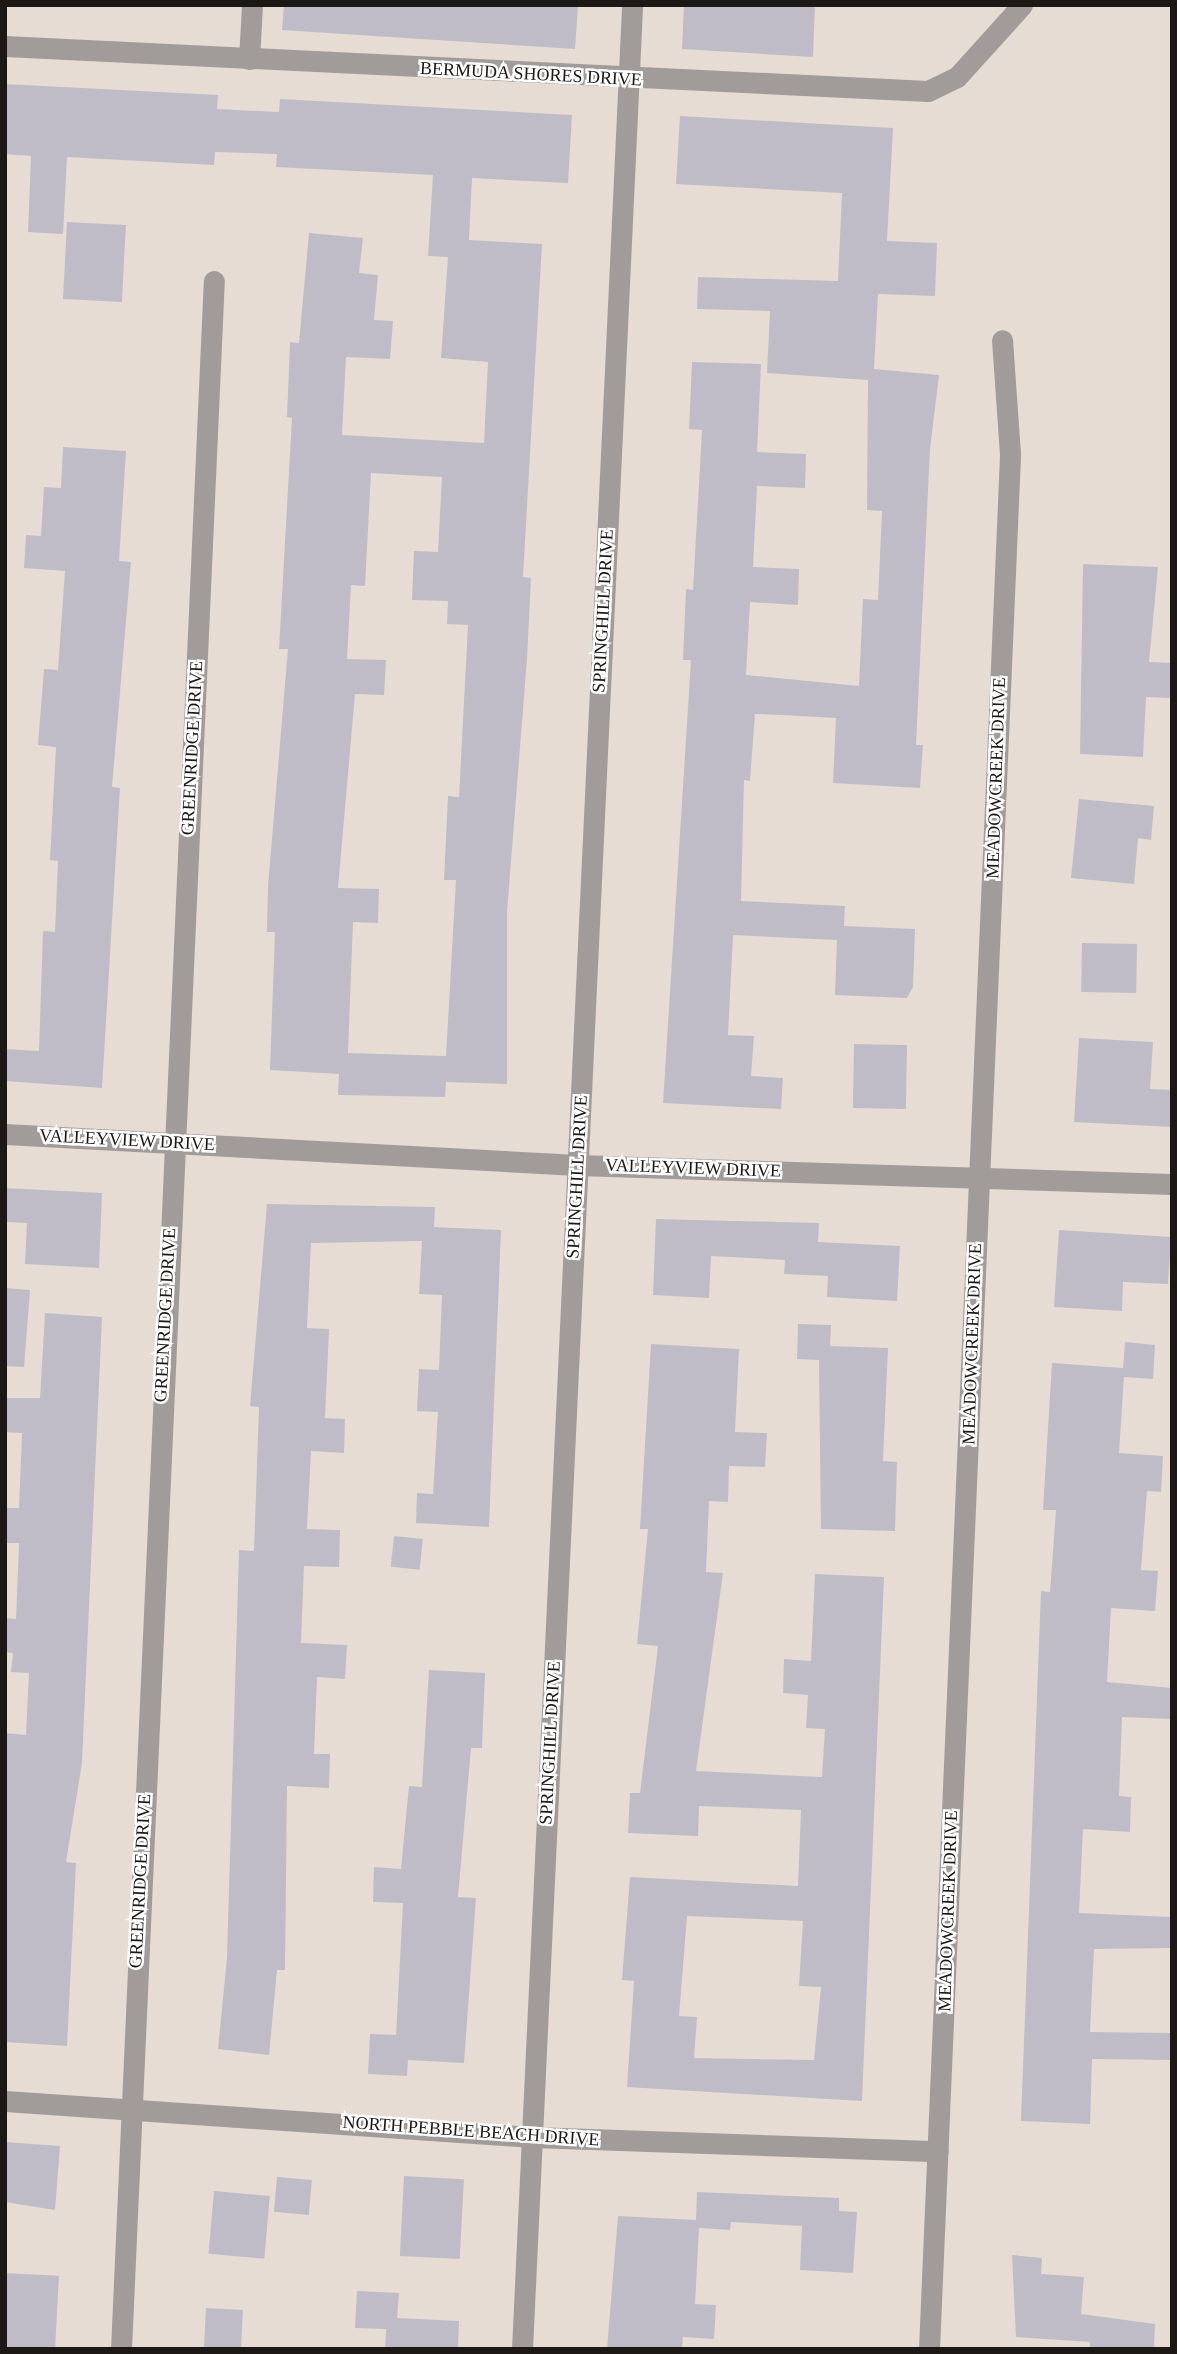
<!DOCTYPE html>
<html>
<head>
<meta charset="utf-8">
<style>
  body { margin:0 }
  #map { position:relative; width:1177px; height:2354px; overflow:hidden; background:#e7dcd4; font-family:"Times New Roman",serif }
  div>[style] { position:absolute }
  [style*='--x'] { left:calc(var(--x)*1px); top:calc(var(--y)*1px); width:calc(var(--w)*1px); rotate:calc(var(--a)*1deg) }
  .building>* { inset:0; background:#c0bcc7; transform-origin:0 0 }
  .minor>* { height:21px; margin:-10.5px; padding:0 10.5px; transform-origin:10.5px; border-radius:10.5px; background:#a19c99 }
  span { translate:-50% -50%; white-space:nowrap; text-align:center; line-height:1.15; -webkit-text-stroke:5px #fff; paint-order:stroke }
  .street-label { font-size:18px; color:#1b1815 }
  .frame { position:absolute; inset:0; border:7px solid #1b1815; pointer-events:none }
</style>
</head>
<body>
<div id="map">
  <div class="building">
    <i style="clip-path:polygon(284px 5px,578px 5px,575px 49px,282px 30px)"></i>
    <i style="clip-path:polygon(684px 5px,815px 5px,813px 57px,682px 49px)"></i>
    <i style="clip-path:polygon(evenodd,5px 84px,218px 95px,217px 109px,279px 112px,280px 99px,572px 115px,568px 183px,472px 178px,469px 240px,542px 244px,523px 577px,531px 578px,527px 659px,507px 912px,507px 1084px,446px 1082px,445px 1097px,338px 1095px,339px 1074px,270px 1070px,275px 932px,267px 932px,268px 886px,288px 649px,279px 649px,292px 418px,287px 417px,290px 342px,299px 343px,309px 233px,363px 238px,359px 273px,378px 275px,374px 320px,393px 321px,390px 359px,346px 357px,342px 435px,484px 443px,488px 362px,441px 358px,448px 257px,428px 256px,433px 175px,276px 167px,277px 154px,215px 152px,214px 165px,67px 157px,63px 234px,28px 232px,31px 156px,5px 154px,5px 84px,371px 473px,442px 477px,438px 552px,414px 551px,412px 600px,448px 601px,447px 624px,468px 625px,459px 797px,448px 796px,444px 880px,456px 880px,446px 1056px,348px 1053px,353px 922px,378px 923px,379px 889px,338px 888px,355px 694px,384px 695px,386px 660px,347px 659px,351px 585px,365px 586px,371px 473px)"></i>
    <i style="clip-path:polygon(680px 116px,893px 128px,887px 241px,937px 243px,935px 296px,878px 294px,874px 369px,939px 375px,930px 449px,916px 745px,923px 745px,920px 788px,833px 783px,836px 718px,782px 715px,755px 714px,750px 781px,744px 780px,741px 901px,845px 906px,844px 926px,915px 929px,913px 987px,907px 998px,835px 995px,837px 940px,733px 935px,728px 1035px,754px 1036px,751px 1076px,783px 1078px,781px 1109px,663px 1103px,691px 660px,683px 660px,686px 589px,693px 590px,702px 430px,689px 429px,692px 362px,761px 364px,757px 452px,806px 454px,805px 488px,757px 486px,753px 567px,799px 569px,798px 605px,750px 602px,746px 675px,859px 686px,863px 599px,878px 600px,882px 511px,867px 510px,868px 380px,767px 373px,770px 311px,697px 309px,698px 277px,838px 281px,842px 193px,676px 184px)"></i>
    <i style="left:67px;top:222px;width:59px;height:77px;rotate:3deg"></i>
    <i style="clip-path:polygon(63px 447px,126px 451px,119px 561px,131px 562px,112px 787px,120px 788px,102px 1088px,5px 1081px,5px 1049px,39px 1051px,43px 931px,55px 932px,58px 861px,50px 860px,56px 747px,38px 745px,44px 669px,58px 670px,65px 571px,24px 568px,26px 535px,41px 536px,44px 487px,61px 488px)"></i>
    <i style="clip-path:polygon(1083px 564px,1158px 567px,1149px 662px,1172px 663px,1172px 698px,1146px 697px,1143px 757px,1080px 754px)"></i>
    <i style="clip-path:polygon(1079px 799px,1154px 806px,1151px 840px,1138px 838px,1134px 884px,1071px 878px)"></i>
    <i style="left:1082px;top:943px;width:55px;height:49px;rotate:1deg"></i>
    <i style="clip-path:polygon(1079px 1038px,1153px 1042px,1150px 1089px,1172px 1090px,1172px 1127px,1074px 1122px)"></i>
    <i style="left:854px;top:1044px;width:53px;height:64px;rotate:1deg"></i>
    <i style="clip-path:polygon(5px 1188px,102px 1193px,99px 1268px,25px 1264px,27px 1223px,5px 1222px)"></i>
    <i style="clip-path:polygon(267px 1204px,435px 1207px,434px 1227px,501px 1230px,489px 1527px,416px 1523px,417px 1493px,433px 1494px,438px 1412px,417px 1411px,419px 1369px,439px 1370px,442px 1295px,419px 1294px,422px 1241px,311px 1243px,307px 1328px,329px 1329px,325px 1418px,345px 1419px,344px 1453px,311px 1451px,307px 1529px,340px 1530px,339px 1567px,304px 1566px,301px 1643px,347px 1645px,345px 1679px,317px 1677px,314px 1754px,330px 1754px,329px 1788px,287px 1786px,285px 1970px,277px 1970px,269px 2055px,218px 2049px,227px 1958px,239px 1550px,254px 1551px,259px 1407px,250px 1406px)"></i>
    <i style="clip-path:polygon(656px 1219px,819px 1223px,818px 1242px,900px 1246px,897px 1301px,827px 1297px,828px 1276px,784px 1274px,785px 1260px,711px 1256px,709px 1298px,653px 1295px)"></i>
    <i style="clip-path:polygon(1059px 1230px,1171px 1237px,1168px 1284px,1123px 1282px,1122px 1311px,1054px 1307px)"></i>
    <i style="clip-path:polygon(5px 1288px,30px 1290px,24px 1367px,5px 1366px)"></i>
    <i style="clip-path:polygon(45px 1313px,102px 1317px,82px 1763px,66px 1862px,76px 1863px,67px 2046px,5px 2042px,5px 1733px,26px 1735px,29px 1673px,11px 1672px,13px 1653px,5px 1652px,5px 1618px,16px 1619px,19px 1543px,5px 1543px,5px 1508px,19px 1508px,22px 1433px,5px 1432px,5px 1398px,40px 1398px)"></i>
    <i style="clip-path:polygon(798px 1324px,831px 1325px,830px 1346px,888px 1348px,883px 1461px,897px 1462px,895px 1531px,821px 1529px,819px 1360px,797px 1359px)"></i>
    <i style="clip-path:polygon(1125px 1342px,1155px 1345px,1153px 1379px,1124px 1377px,1119px 1453px,1163px 1456px,1161px 1492px,1147px 1491px,1141px 1570px,1158px 1571px,1155px 1611px,1111px 1608px,1107px 1682px,1172px 1688px,1172px 1719px,1122px 1717px,1119px 1796px,1131px 1797px,1130px 1832px,1083px 1829px,1079px 1913px,1172px 1917px,1172px 1948px,1094px 1949px,1090px 2032px,1172px 2033px,1172px 2060px,1092px 2059px,1090px 2124px,1021px 2121px,1041px 1591px,1050px 1592px,1056px 1510px,1043px 1510px,1052px 1363px,1123px 1368px)"></i>
    <i style="clip-path:polygon(evenodd,651px 1344px,739px 1349px,735px 1432px,767px 1433px,765px 1467px,729px 1466px,728px 1502px,709px 1501px,706px 1572px,723px 1573px,696px 1771px,822px 1777px,825px 1729px,806px 1728px,808px 1695px,783px 1693px,784px 1659px,811px 1661px,815px 1574px,884px 1577px,862px 2101px,627px 2087px,634px 1981px,622px 1980px,630px 1877px,798px 1886px,801px 1810px,699px 1806px,698px 1836px,628px 1833px,630px 1793px,640px 1793px,658px 1646px,637px 1644px,648px 1529px,640px 1529px,651px 1344px,687px 1916px,803px 1921px,799px 1986px,821px 1987px,814px 2060px,694px 2058px,697px 2017px,679px 2016px,687px 1916px)"></i>
    <i style="left:394px;top:1536px;width:29px;height:31px;rotate:6deg"></i>
    <i style="clip-path:polygon(429px 1670px,485px 1673px,482px 1748px,471px 1748px,458px 1897px,476px 1898px,464px 2063px,408px 2060px,407px 2076px,368px 2074px,370px 2034px,396px 2035px,403px 1903px,373px 1902px,374px 1867px,401px 1869px,409px 1786px,422px 1787px)"></i>
    <i style="clip-path:polygon(5px 2142px,60px 2146px,55px 2210px,5px 2202px)"></i>
    <i style="left:404px;top:2176px;width:60px;height:80px;rotate:3deg"></i>
    <i style="left:277px;top:2177px;width:35px;height:35px;rotate:5deg"></i>
    <i style="left:214px;top:2191px;width:56px;height:63px;rotate:5deg"></i>
    <i style="clip-path:polygon(697px 2192px,839px 2198px,839px 2211px,857px 2212px,853px 2273px,800px 2270px,802px 2226px,731px 2222px,730px 2230px,699px 2228px,695px 2304px,716px 2305px,714px 2339px,683px 2337px,682px 2349px,607px 2349px,618px 2216px,696px 2220px)"></i>
    <i style="clip-path:polygon(1012px 2255px,1042px 2258px,1041px 2274px,1084px 2277px,1081px 2314px,1155px 2324px,1154px 2349px,1090px 2349px,1090px 2342px,1016px 2337px)"></i>
    <i style="left:5px;top:2273px;width:54px;height:76px;rotate:3deg"></i>
    <i style="clip-path:polygon(357px 2291px,399px 2293px,397px 2318px,459px 2321px,458px 2349px,385px 2349px,386px 2329px,355px 2328px)"></i>
    <i style="left:206px;top:2308px;width:37px;height:41px;rotate:3deg"></i>
  </div>
  <div class="minor">
    <i style="--x:5;--y:46;--w:924;--a:2.79"></i>
    <i style="--x:928;--y:91;--w:32;--a:-26"></i>
    <i style="--x:957;--y:77;--w:97;--a:-47.9"></i>
    <i style="--x:249;--y:59;--w:54;--a:-86.8"></i>
    <i style="--x:5;--y:1134;--w:573;--a:3.1"></i>
    <i style="--x:577;--y:1165;--w:595;--a:1.83"></i>
    <i style="--x:5;--y:2101;--w:528;--a:3.91"></i>
    <i style="--x:532;--y:2137;--w:406;--a:2"></i>
    <i style="--x:121;--y:2349;--w:2070;--a:-87.43"></i>
    <i style="--x:522;--y:2349;--w:2347;--a:-87.31"></i>
    <i style="--x:929;--y:2349;--w:1897;--a:-87.55"></i>
    <i style="--x:1010;--y:454;--w:114;--a:-94"></i>
  </div>
  <div class="street-label">
    <span style="left:531px;top:74px;rotate:3deg">BERMUDA SHORES DRIVE</span>
    <span style="left:603px;top:611px;rotate:-87deg">SPRINGHILL DRIVE</span>
    <span style="left:192px;top:748px;rotate:-87deg">GREENRIDGE DRIVE</span>
    <span style="left:996px;top:778px;rotate:-88deg">MEADOWCREEK DRIVE</span>
    <span style="left:127px;top:1140px;rotate:3deg">VALLEYVIEW DRIVE</span>
    <span style="left:693px;top:1168px;rotate:2deg">VALLEYVIEW DRIVE</span>
    <span style="left:577px;top:1177px;rotate:-87deg">SPRINGHILL DRIVE</span>
    <span style="left:165px;top:1315px;rotate:-87deg">GREENRIDGE DRIVE</span>
    <span style="left:972px;top:1344px;rotate:-88deg">MEADOWCREEK DRIVE</span>
    <span style="left:550px;top:1743px;rotate:-87deg">SPRINGHILL DRIVE</span>
    <span style="left:140px;top:1881px;rotate:-87deg">GREENRIDGE DRIVE</span>
    <span style="left:948px;top:1911px;rotate:-88deg">MEADOWCREEK DRIVE</span>
    <span style="left:471px;top:2131px;rotate:4deg">NORTH PEBBLE BEACH DRIVE</span>
  </div>
  <div class="frame"></div>
</div>
</body>
</html>
